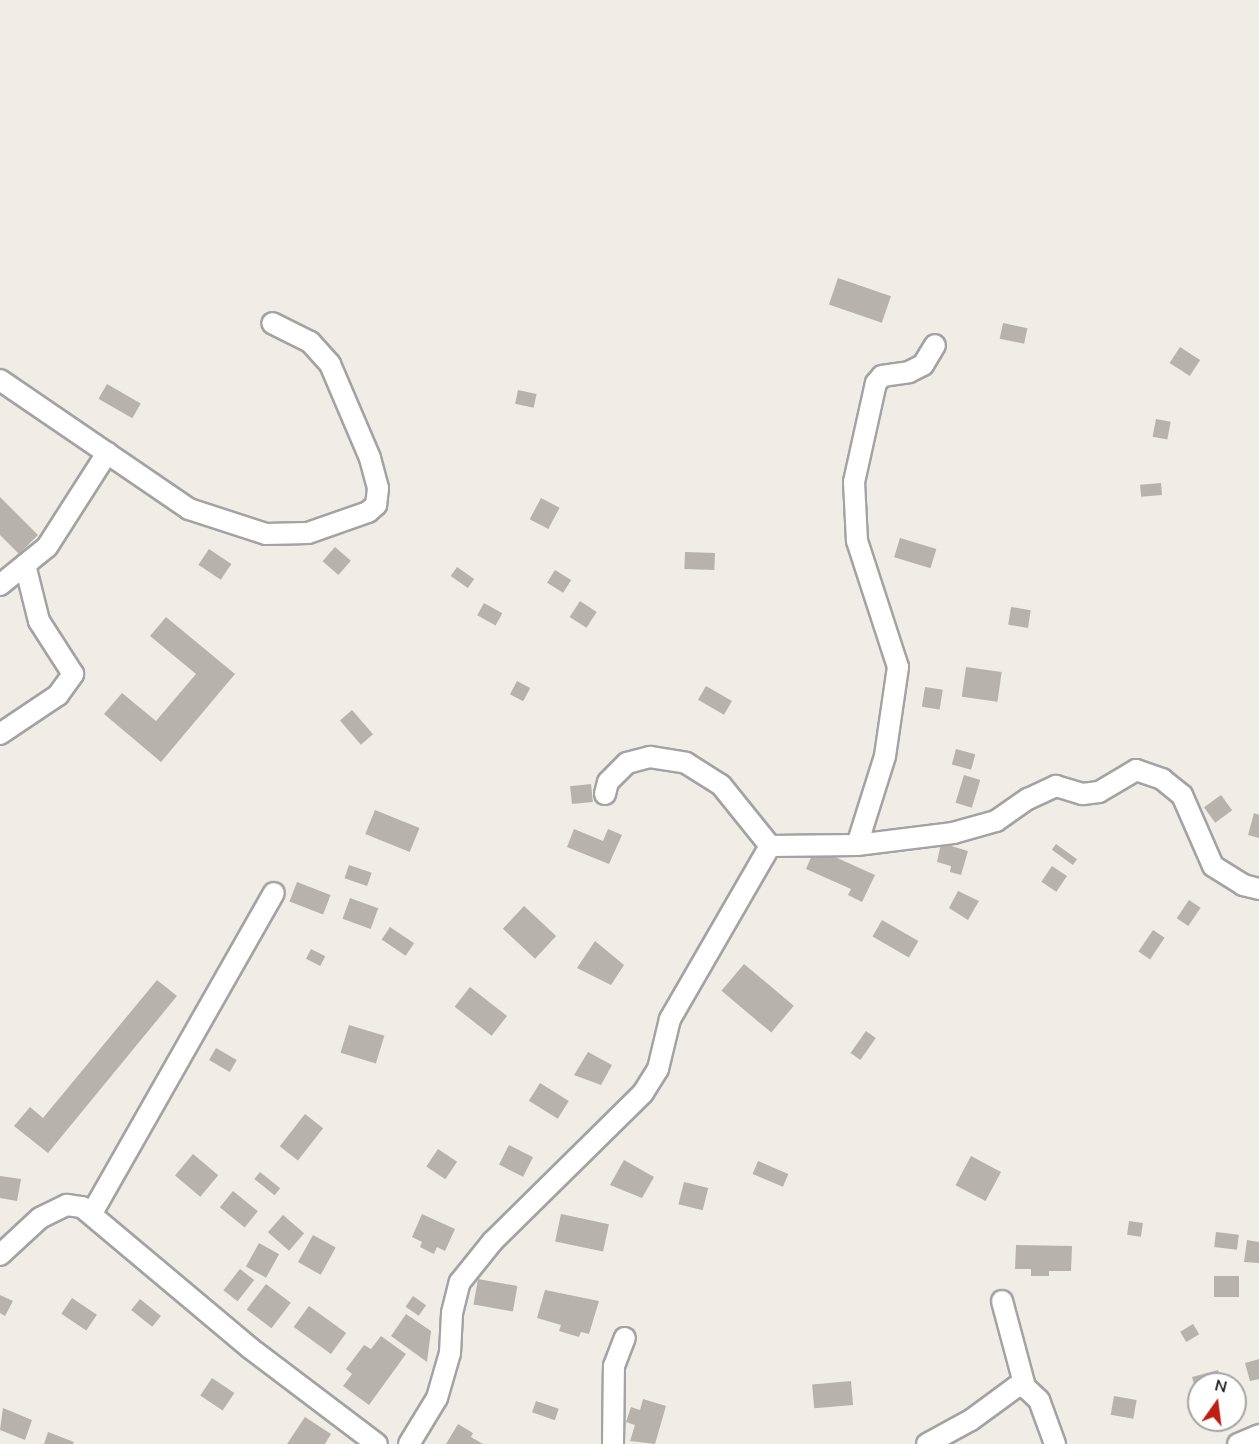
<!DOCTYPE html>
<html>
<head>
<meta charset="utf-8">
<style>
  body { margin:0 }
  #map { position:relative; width:1259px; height:1444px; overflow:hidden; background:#efede6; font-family:"Nunito Sans",sans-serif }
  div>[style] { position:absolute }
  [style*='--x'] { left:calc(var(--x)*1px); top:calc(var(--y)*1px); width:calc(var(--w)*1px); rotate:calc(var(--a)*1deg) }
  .building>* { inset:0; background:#b8b2ac; transform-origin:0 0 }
  .roads { filter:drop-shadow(2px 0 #a3a3a3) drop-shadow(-2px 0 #a3a3a3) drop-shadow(0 2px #a3a3a3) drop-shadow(0 -2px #a3a3a3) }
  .minor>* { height:20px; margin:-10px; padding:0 10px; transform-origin:10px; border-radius:10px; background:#fff }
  span { translate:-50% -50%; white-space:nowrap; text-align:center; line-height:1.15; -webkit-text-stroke:6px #fff; paint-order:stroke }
  .north { position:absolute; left:1187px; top:1372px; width:60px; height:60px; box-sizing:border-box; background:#fff; border:2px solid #a5a5a5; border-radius:50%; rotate:14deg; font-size:16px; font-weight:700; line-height:24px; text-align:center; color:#1f1f1f }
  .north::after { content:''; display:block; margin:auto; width:21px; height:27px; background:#bd1d12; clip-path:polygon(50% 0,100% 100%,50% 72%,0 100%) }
</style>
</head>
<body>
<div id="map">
  <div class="building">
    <i style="left:838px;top:278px;width:56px;height:28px;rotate:19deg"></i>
    <i style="left:1003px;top:323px;width:25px;height:16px;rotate:12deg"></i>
    <i style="left:1180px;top:347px;width:24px;height:19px;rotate:33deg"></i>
    <i style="left:107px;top:384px;width:39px;height:17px;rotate:30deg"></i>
    <i style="left:518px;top:390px;width:19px;height:14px;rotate:12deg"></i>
    <i style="left:1156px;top:419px;width:15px;height:18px;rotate:11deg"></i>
    <i style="left:1161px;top:483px;width:12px;height:21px;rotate:85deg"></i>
    <i style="clip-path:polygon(0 497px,38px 535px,19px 554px,0 535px)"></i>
    <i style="left:541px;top:498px;width:21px;height:24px;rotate:28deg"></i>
    <i style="left:900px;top:538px;width:38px;height:20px;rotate:17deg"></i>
    <i style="left:335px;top:547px;width:21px;height:19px;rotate:41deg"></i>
    <i style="left:209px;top:549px;width:27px;height:19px;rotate:34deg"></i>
    <i style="left:685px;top:552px;width:30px;height:17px;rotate:2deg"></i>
    <i style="left:457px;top:567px;width:21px;height:11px;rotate:35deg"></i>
    <i style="left:555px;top:570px;width:19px;height:15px;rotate:32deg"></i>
    <i style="left:580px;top:601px;width:20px;height:19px;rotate:33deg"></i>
    <i style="left:484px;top:603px;width:21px;height:14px;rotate:29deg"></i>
    <i style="left:1011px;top:607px;width:20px;height:18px;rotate:9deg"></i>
    <i style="clip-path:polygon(166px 617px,235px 674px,161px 762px,104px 714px,122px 693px,156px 721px,196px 674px,150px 636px)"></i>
    <i style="left:966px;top:667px;width:36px;height:30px;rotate:8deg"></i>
    <i style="left:517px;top:681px;width:15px;height:15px;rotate:28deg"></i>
    <i style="left:706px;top:686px;width:30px;height:16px;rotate:30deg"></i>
    <i style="left:925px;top:687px;width:18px;height:20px;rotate:9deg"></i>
    <i style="left:352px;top:710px;width:32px;height:16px;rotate:49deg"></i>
    <i style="left:956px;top:749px;width:20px;height:16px;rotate:15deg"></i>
    <i style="left:964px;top:775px;width:17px;height:29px;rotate:17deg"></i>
    <i style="left:591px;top:784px;width:18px;height:21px;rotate:84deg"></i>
    <i style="left:1221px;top:795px;width:19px;height:21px;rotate:54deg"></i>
    <i style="left:375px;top:810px;width:48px;height:26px;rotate:22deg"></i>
    <i style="clip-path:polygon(1254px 813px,1259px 815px,1259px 838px,1248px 835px)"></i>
    <i style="clip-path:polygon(574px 829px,603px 841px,608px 829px,622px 835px,609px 864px,567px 847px)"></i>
    <i style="clip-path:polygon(941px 843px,968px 851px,961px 875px,950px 872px,951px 866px,937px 862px)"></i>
    <i style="left:1056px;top:844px;width:26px;height:7px;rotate:36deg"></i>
    <i style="clip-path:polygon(815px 848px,875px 875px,862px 902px,848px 895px,851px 889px,806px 869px)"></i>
    <i style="left:349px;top:865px;width:24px;height:14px;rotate:19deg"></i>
    <i style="left:1052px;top:866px;width:18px;height:19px;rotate:34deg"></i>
    <i style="left:297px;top:882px;width:36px;height:21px;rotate:21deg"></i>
    <i style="clip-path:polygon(958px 891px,979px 901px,968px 920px,949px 908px)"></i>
    <i style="left:350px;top:898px;width:30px;height:22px;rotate:20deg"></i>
    <i style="left:1189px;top:900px;width:14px;height:22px;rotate:34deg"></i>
    <i style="left:524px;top:906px;width:44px;height:31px;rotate:43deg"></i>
    <i style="left:882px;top:920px;width:42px;height:19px;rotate:30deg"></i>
    <i style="left:390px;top:927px;width:29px;height:15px;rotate:34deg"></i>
    <i style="left:1153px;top:930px;width:14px;height:26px;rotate:34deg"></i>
    <i style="clip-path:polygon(595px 941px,624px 965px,611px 985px,577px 968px)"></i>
    <i style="left:311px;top:949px;width:16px;height:11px;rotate:27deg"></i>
    <i style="left:744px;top:964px;width:65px;height:35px;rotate:40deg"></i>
    <i style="clip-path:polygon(157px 980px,177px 996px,48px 1153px,14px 1126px,30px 1107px,43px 1118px)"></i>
    <i style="left:470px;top:987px;width:47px;height:25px;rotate:38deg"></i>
    <i style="left:349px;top:1025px;width:37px;height:29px;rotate:17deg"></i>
    <i style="left:866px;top:1031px;width:12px;height:27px;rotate:35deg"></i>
    <i style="left:216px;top:1048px;width:24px;height:14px;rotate:30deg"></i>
    <i style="clip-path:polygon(588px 1052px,612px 1065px,601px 1085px,574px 1075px)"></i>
    <i style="left:540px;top:1083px;width:34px;height:21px;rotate:32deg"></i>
    <i style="left:305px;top:1114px;width:23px;height:41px;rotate:38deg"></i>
    <i style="left:509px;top:1145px;width:27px;height:22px;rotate:27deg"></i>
    <i style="left:438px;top:1149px;width:23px;height:21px;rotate:34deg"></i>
    <i style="left:193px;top:1154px;width:33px;height:28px;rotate:40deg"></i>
    <i style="left:971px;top:1156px;width:34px;height:33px;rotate:28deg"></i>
    <i style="clip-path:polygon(624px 1160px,654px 1177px,642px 1198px,610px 1185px)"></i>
    <i style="left:758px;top:1161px;width:33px;height:14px;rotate:23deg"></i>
    <i style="left:260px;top:1172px;width:26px;height:9px;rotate:39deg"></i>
    <i style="clip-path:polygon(0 1176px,21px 1179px,17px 1201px,0 1198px)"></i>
    <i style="left:684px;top:1182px;width:25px;height:23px;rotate:14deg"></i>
    <i style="left:233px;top:1191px;width:32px;height:21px;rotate:39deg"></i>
    <i style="clip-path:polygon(422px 1214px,455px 1229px,445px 1251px,437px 1247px,434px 1254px,420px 1247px,422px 1242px,412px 1237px)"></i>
    <i style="left:561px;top:1214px;width:49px;height:28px;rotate:12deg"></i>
    <i style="left:283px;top:1215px;width:28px;height:23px;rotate:41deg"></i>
    <i style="left:1129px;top:1221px;width:14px;height:14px;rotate:8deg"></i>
    <i style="left:1216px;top:1232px;width:23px;height:15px;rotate:7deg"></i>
    <i style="left:313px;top:1235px;width:26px;height:31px;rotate:29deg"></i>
    <i style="clip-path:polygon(1247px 1240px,1259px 1242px,1259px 1263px,1244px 1262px)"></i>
    <i style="left:259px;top:1243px;width:23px;height:27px;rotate:29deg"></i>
    <i style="clip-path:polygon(1016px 1245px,1072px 1246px,1071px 1271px,1049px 1271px,1049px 1276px,1031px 1276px,1031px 1269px,1015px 1269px)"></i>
    <i style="left:240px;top:1269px;width:18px;height:27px;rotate:38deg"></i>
    <i style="left:1214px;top:1276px;width:25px;height:21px"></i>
    <i style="left:478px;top:1279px;width:40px;height:26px;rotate:10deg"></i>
    <i style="left:266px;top:1284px;width:31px;height:32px;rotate:37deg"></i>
    <i style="clip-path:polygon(545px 1290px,599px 1301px,589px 1334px,581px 1332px,579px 1337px,559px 1331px,561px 1325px,537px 1318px)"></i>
    <i style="clip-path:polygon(0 1295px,13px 1301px,5px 1316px,0 1313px)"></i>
    <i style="left:413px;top:1296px;width:16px;height:13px;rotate:35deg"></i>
    <i style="left:72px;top:1298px;width:30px;height:19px;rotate:34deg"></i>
    <i style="left:140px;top:1299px;width:27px;height:14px;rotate:39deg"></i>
    <i style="left:309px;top:1306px;width:46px;height:26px;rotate:36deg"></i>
    <i style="clip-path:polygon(406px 1314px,431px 1331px,427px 1362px,391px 1336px)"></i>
    <i style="left:1193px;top:1324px;width:12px;height:15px;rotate:59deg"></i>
    <i style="clip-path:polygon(381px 1336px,406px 1354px,369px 1405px,343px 1386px,352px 1374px,346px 1369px,364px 1345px,371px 1349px)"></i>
    <i style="clip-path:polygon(1259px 1359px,1259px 1379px,1250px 1381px,1245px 1363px)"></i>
    <i style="clip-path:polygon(1218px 1370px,1222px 1384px,1199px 1384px,1197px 1395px,1192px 1377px)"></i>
    <i style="left:212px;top:1378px;width:27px;height:21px;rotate:34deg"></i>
    <i style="left:851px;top:1381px;width:24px;height:39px;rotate:85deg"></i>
    <i style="left:1114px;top:1396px;width:23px;height:19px;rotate:10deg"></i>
    <i style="clip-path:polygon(643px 1399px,666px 1406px,655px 1444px,630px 1441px,635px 1425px,626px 1422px,631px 1407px,640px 1410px)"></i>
    <i style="left:536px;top:1401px;width:24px;height:12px;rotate:19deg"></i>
    <i style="clip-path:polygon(3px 1408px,32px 1420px,25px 1440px,0 1430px)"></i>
    <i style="clip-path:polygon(305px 1417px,331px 1434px,325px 1444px,287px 1444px)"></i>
    <i style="clip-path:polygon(458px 1424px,473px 1433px,471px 1437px,483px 1444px,446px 1444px)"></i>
    <i style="clip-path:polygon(48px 1432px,74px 1442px,73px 1444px,44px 1444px)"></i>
  </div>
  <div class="roads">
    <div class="minor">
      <i style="--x:0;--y:380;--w:229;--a:34.3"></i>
      <i style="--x:189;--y:509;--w:81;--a:18"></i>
      <i style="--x:266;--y:534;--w:42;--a:-1.4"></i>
      <i style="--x:308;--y:533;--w:64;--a:-19.3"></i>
      <i style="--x:368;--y:512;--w:11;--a:-41"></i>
      <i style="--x:376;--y:505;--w:17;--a:-83"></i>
      <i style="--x:378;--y:488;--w:31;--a:-105"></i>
      <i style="--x:370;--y:458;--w:102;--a:-113.1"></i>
      <i style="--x:330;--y:364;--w:30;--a:-132"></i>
      <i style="--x:310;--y:342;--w:42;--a:-153.4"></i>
      <i style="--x:0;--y:585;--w:60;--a:-39"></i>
      <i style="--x:47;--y:547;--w:112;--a:-57.4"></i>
      <i style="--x:0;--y:734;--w:70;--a:-33.9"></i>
      <i style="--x:58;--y:695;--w:26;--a:-54"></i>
      <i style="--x:73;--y:674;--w:63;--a:-122.7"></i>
      <i style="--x:39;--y:621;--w:58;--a:-104"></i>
      <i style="--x:605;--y:794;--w:12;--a:-76"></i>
      <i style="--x:608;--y:782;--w:27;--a:-45"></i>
      <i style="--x:627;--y:763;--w:24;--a:-15"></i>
      <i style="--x:650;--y:757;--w:36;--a:9"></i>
      <i style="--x:686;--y:763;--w:41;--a:32.2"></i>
      <i style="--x:721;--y:785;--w:78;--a:51.2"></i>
      <i style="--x:857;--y:845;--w:93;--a:-72.5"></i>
      <i style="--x:885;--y:756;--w:90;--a:-81.7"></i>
      <i style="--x:898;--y:667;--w:133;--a:-108"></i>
      <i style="--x:857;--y:541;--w:59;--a:-92.9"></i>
      <i style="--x:854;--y:482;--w:101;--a:-77.5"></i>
      <i style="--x:876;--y:383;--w:9;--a:-49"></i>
      <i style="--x:882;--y:376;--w:27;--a:-8"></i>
      <i style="--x:909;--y:372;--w:16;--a:-27"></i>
      <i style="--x:923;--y:365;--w:23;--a:-59"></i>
      <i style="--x:92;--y:1213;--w:368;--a:-60.4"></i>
      <i style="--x:0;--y:1255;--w:54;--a:-42.8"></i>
      <i style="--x:40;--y:1218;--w:30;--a:-26"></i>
      <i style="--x:67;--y:1205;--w:15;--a:8"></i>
      <i style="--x:82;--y:1207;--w:219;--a:40"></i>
      <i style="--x:250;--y:1348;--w:159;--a:37.1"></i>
      <i style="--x:1002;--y:1301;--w:89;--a:75"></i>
      <i style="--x:409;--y:1444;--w:54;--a:-58.7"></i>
      <i style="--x:437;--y:1398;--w:47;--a:-73.9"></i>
      <i style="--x:450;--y:1353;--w:40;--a:-87.1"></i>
      <i style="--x:452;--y:1313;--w:32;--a:-76"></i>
      <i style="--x:460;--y:1282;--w:51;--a:-51.3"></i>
      <i style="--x:492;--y:1242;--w:212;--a:-44.6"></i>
      <i style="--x:643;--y:1093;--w:28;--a:-58"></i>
      <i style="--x:658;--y:1069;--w:51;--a:-76.5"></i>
      <i style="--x:670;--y:1019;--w:200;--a:-60"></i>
      <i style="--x:770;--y:846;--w:87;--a:-0.7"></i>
      <i style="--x:857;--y:845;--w:97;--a:-7.1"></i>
      <i style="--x:953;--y:833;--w:45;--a:-15.6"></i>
      <i style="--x:996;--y:821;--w:39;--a:-35"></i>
      <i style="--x:1028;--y:799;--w:31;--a:-25"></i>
      <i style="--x:1056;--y:786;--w:28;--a:17"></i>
      <i style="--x:1083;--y:794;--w:16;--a:-7"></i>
      <i style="--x:1099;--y:792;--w:43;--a:-30.7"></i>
      <i style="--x:1136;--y:770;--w:28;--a:19"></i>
      <i style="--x:1162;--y:779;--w:26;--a:39"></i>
      <i style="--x:1182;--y:795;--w:77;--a:66.4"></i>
      <i style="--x:1213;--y:866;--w:36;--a:32"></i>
      <i style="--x:1243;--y:885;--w:16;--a:14"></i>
      <i style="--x:613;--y:1444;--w:78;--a:-89.3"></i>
      <i style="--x:614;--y:1366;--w:30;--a:-69"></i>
      <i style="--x:927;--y:1444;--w:50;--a:-28.6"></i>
      <i style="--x:971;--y:1420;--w:56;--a:-36.3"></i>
      <i style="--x:1016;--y:1387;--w:9;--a:0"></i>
      <i style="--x:1025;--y:1387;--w:19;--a:43"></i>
      <i style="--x:1039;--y:1400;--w:47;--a:70"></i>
      <i style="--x:1238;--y:1444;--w:23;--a:-23"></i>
    </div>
  </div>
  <div class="north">N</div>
</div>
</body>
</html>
